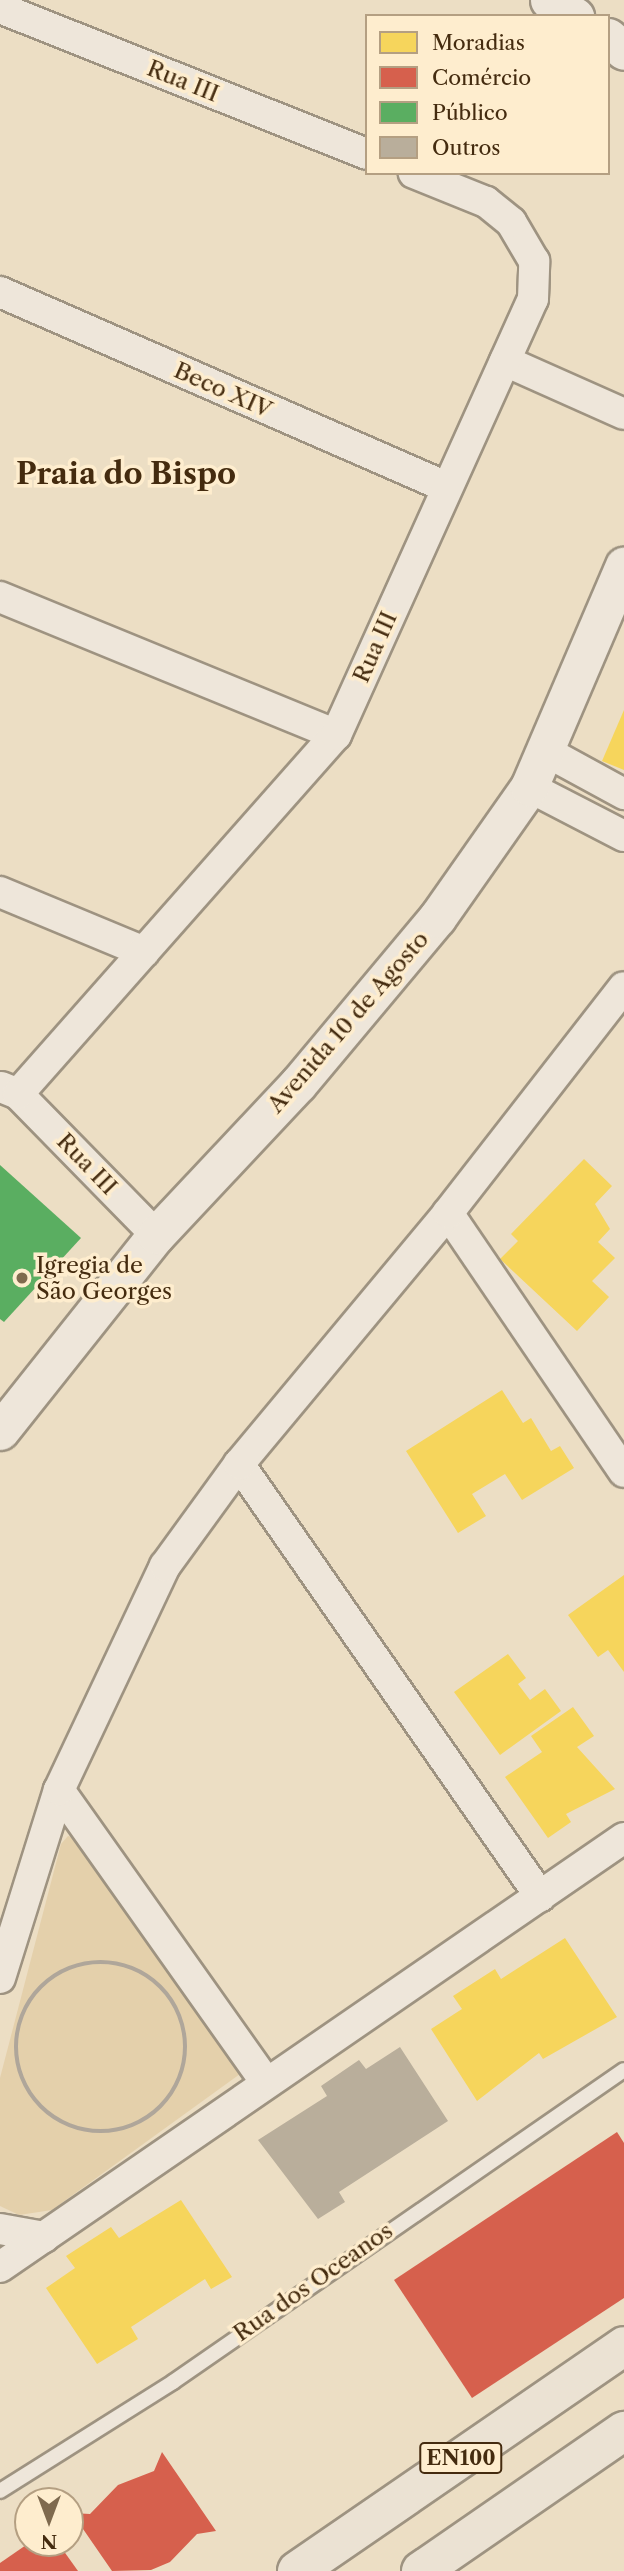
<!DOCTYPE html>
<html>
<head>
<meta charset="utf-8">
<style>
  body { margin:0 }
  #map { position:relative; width:624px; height:2571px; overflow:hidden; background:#ecdec4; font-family:"Libre Caslon Text",serif }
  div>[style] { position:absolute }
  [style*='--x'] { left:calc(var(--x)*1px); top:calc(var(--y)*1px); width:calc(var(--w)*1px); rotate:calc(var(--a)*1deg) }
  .green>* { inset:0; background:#e4d0ab }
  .homes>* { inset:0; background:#f6d55c }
  .shops>* { inset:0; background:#d6604d }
  .public>* { inset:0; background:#5aae61 }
  .building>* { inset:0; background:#b9ae9b }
  .path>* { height:4.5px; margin-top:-2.25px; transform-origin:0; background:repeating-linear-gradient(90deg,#afa69a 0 5px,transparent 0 8.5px) }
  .path>.ring { margin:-2.25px; padding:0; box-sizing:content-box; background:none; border:4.5px solid #afa69a; border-radius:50% }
  .roads { filter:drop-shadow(2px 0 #9e9381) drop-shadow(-2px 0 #9e9381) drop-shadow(0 2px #9e9381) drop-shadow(0 -2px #9e9381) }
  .service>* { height:14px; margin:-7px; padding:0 7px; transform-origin:7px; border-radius:7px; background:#eee6da }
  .minor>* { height:30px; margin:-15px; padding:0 15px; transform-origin:15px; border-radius:15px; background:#eee6da }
  .tertiary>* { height:37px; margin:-18.5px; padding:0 18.5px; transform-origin:18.5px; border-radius:18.5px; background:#eee6da }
  .primary>* { height:38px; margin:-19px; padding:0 19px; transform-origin:19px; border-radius:19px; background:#ebe2d3 }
  .dots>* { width:19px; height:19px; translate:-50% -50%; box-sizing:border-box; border:4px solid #feedce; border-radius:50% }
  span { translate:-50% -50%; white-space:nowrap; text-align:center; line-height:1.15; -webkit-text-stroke:7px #feedce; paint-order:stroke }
  .shield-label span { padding:2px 5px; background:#feedce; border:2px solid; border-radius:5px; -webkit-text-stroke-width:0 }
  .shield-label { font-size:21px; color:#442b0f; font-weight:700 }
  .street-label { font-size:23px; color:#442b0f }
  .poi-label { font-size:23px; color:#442b0f }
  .left { translate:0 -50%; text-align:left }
  .district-label { font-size:30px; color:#442b0f; font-weight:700 }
  .legend { position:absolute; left:365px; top:14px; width:245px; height:161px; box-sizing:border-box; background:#feedce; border:2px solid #b49f82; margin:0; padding:9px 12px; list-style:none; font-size:21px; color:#442b0f }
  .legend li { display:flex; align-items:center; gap:14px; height:35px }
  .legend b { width:35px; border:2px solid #b49f82 }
  .north { position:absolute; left:14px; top:2487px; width:70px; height:70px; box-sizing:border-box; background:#feedce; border:2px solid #b49f82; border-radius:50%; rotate:180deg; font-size:19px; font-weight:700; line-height:28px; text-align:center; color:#442b0f }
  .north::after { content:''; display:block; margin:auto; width:24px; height:32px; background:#7f6a4e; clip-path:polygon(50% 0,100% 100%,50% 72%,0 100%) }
</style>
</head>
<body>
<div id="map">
  <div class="green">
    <i style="clip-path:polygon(68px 1836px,82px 1840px,240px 2074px,52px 2210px,19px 2215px,0 2206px,0 2078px,61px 1844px)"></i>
  </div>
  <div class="homes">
    <i style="clip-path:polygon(624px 710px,624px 770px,602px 761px)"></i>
    <i style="clip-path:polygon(584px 1159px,612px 1186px,595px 1204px,610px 1229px,598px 1242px,615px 1258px,592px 1281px,609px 1297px,577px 1331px,500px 1259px,518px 1241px,511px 1234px)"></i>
    <i style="clip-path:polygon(502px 1390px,523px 1423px,531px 1418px,551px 1451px,560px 1446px,574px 1468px,522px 1500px,505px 1474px,472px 1494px,486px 1516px,458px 1533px,406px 1451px)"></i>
    <i style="clip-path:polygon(624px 1575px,624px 1672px,608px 1650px,598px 1657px,568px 1615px)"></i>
    <i style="clip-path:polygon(508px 1654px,526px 1678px,518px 1684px,530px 1700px,545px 1689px,561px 1711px,500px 1755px,454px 1692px)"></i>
    <i style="clip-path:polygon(573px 1707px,594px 1736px,577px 1747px,615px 1789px,566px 1814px,571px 1822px,548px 1838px,505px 1777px,542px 1752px,531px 1736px)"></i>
    <i style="clip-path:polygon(565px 1938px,617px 2017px,543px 2059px,539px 2053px,477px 2101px,431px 2029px,462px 2009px,453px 1996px,495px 1969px,501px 1979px)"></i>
    <i style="clip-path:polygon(181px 2200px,232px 2277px,211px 2289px,205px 2279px,131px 2327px,138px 2339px,97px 2364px,46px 2288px,75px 2268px,66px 2256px,111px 2227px,119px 2238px)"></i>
  </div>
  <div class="shops">
    <i style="clip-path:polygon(617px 2132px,624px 2143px,624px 2298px,472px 2398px,394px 2280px)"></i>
    <i style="clip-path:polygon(162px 2452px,216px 2531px,197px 2534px,170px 2562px,151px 2570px,112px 2571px,72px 2513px,90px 2514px,118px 2485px,154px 2471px)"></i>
    <i style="clip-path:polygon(29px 2543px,58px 2543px,78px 2571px,0 2571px,0 2563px)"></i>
  </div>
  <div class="public">
    <i style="clip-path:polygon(0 1165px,81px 1238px,4px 1322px,0 1319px)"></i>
  </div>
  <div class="building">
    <i style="clip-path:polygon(400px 2047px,448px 2121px,339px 2192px,345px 2202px,318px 2219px,258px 2140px,327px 2096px,321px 2086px,359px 2060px,366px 2069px)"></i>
  </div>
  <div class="path">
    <i class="ring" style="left:16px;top:1962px;width:165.5px;height:165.5px"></i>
  </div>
  <div class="roads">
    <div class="service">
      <i style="--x:0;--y:2491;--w:204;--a:-32.2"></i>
      <i style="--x:173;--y:2382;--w:548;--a:-34.68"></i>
    </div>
    <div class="minor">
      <i style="--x:0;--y:8;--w:395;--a:21.7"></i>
      <i style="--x:0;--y:292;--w:487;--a:23.6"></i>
      <i style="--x:505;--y:361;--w:130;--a:24"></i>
      <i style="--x:0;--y:597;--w:363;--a:22.3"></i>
      <i style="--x:547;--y:752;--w:88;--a:28.6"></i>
      <i style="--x:529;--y:787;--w:107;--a:27.3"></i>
      <i style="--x:0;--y:892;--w:156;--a:22.6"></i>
      <i style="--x:1;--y:1087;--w:18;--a:22"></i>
      <i style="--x:18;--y:1094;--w:197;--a:45.6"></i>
      <i style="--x:18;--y:1094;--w:480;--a:-48.5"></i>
      <i style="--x:336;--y:735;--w:478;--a:-65.7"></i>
      <i style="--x:533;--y:299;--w:38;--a:-88"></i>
      <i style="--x:534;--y:261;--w:45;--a:-120.5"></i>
      <i style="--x:511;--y:222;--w:32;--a:-141"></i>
      <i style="--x:486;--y:202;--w:78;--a:-158.1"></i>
      <i style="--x:448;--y:1213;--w:313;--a:55.8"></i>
      <i style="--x:239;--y:1464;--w:527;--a:55.13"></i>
      <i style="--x:59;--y:1790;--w:355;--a:54.7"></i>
      <i style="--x:0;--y:1978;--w:197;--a:-72.6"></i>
      <i style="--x:59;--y:1790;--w:248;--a:-64.7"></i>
      <i style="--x:165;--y:1566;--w:126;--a:-54"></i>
      <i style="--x:239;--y:1464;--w:327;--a:-50.2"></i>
      <i style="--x:448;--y:1213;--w:286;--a:-52.1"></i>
      <i style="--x:0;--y:2229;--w:45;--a:10.3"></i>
      <i style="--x:0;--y:2267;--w:757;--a:-34.51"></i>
    </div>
    <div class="tertiary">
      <i style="--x:549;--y:0;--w:31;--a:32"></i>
      <i style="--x:608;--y:37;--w:21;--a:41"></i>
      <i style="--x:0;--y:1431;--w:251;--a:-51.5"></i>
      <i style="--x:156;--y:1235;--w:207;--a:-46.8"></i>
      <i style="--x:298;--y:1084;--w:217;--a:-50.1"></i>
      <i style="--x:437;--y:918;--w:160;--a:-54.9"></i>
      <i style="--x:529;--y:787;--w:241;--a:-66.8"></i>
    </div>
    <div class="primary">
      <i style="--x:297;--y:2571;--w:397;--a:-34.5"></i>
      <i style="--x:421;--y:2571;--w:247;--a:-34.6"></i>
    </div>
  </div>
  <div class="dots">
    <i style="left:22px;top:1278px;background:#7f6a4e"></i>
  </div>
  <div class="shield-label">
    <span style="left:461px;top:2458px">EN100</span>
  </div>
  <div class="street-label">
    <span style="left:183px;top:81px;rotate:22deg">Rua III</span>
    <span style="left:223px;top:390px;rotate:24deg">Beco XIV</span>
    <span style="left:375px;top:647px;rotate:-66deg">Rua III</span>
    <span style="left:348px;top:1022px;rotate:-49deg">Avenida 10 de Agosto</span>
    <span style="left:87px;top:1164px;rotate:46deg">Rua III</span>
    <span style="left:313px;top:2282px;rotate:-35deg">Rua dos Oceanos</span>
  </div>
  <div class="poi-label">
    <span class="left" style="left:36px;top:1278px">Igregia de<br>São Georges</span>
  </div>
  <div class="district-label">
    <span style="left:126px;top:474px">Praia do Bispo</span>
  </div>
  <ul class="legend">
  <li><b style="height:19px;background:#f6d55c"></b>Moradias</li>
  <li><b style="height:19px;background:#d6604d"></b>Comércio</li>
  <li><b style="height:19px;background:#5aae61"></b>Público</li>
  <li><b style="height:19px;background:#b9ae9b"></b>Outros</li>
  </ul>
  <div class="north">N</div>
</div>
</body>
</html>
